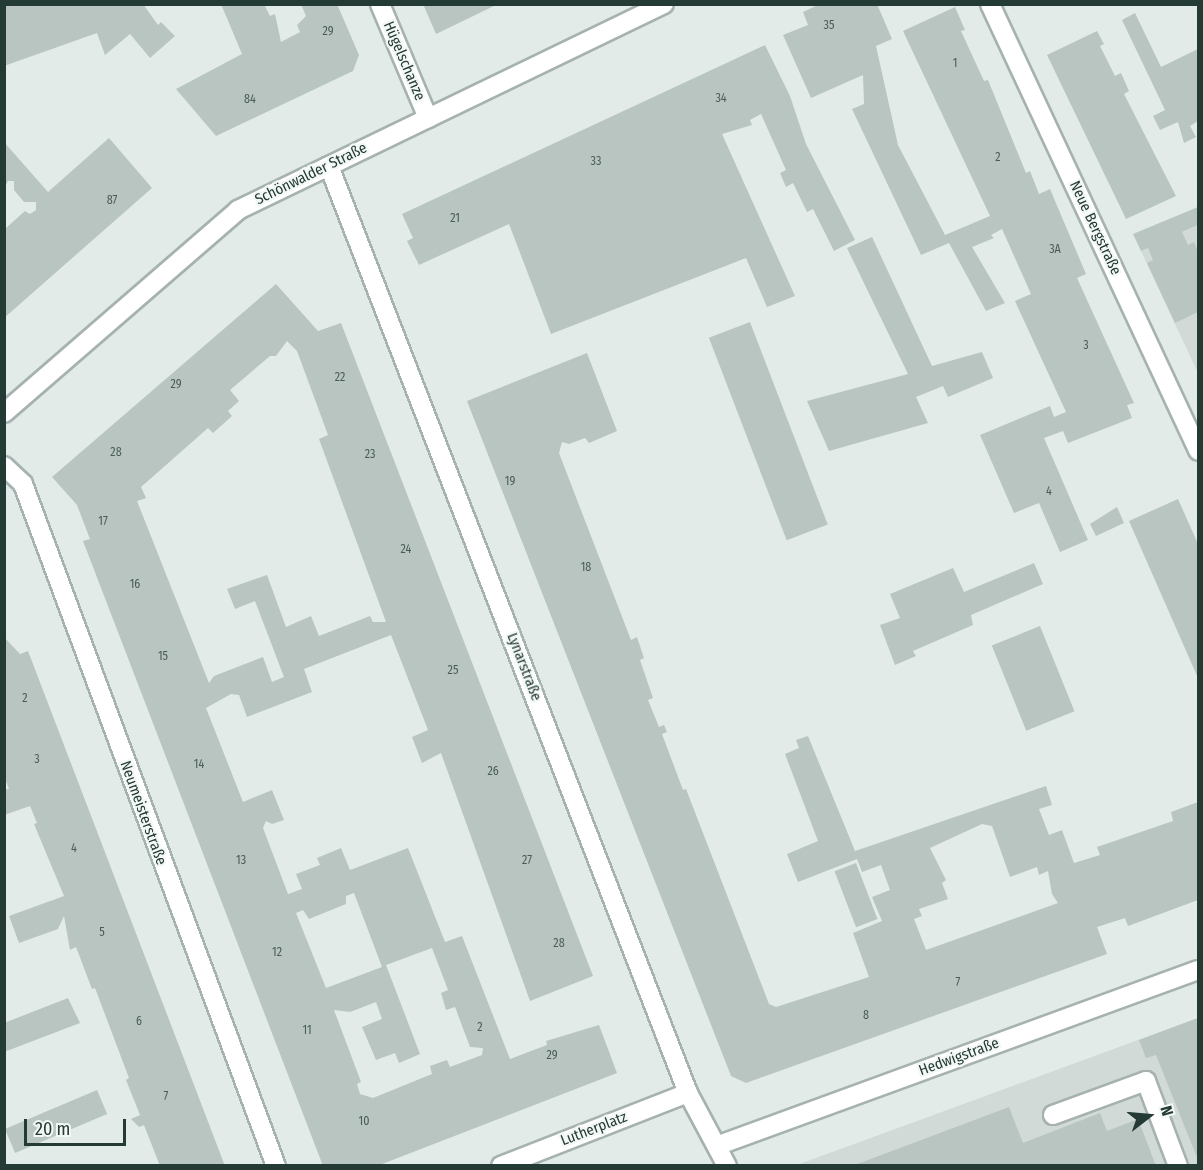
<!DOCTYPE html>
<html>
<head>
<meta charset="utf-8">
<style>
  body { margin:0 }
  #map { position:relative; width:1203px; height:1170px; overflow:hidden; background:#e3ebe8; font-family:"Fira Sans Condensed",sans-serif }
  div>[style] { position:absolute }
  [style*='--x'] { left:calc(var(--x)*1px); top:calc(var(--y)*1px); width:calc(var(--w)*1px); rotate:calc(var(--a)*1deg) }
  .built>* { inset:0; background:#d1dad7 }
  .building>* { inset:0; background:#b8c5c1; transform-origin:0 0 }
  .roads { filter:drop-shadow(2px 0 #a6b2af) drop-shadow(-2px 0 #a6b2af) drop-shadow(0 2px #a6b2af) drop-shadow(0 -2px #a6b2af) }
  .minor>* { height:18px; margin:-9px; padding:0 9px; transform-origin:9px; border-radius:9px; background:#fff }
  span { translate:-50% -50%; white-space:nowrap; text-align:center; line-height:1.15; -webkit-text-stroke:4.5px #f3f8f5; paint-order:stroke }
  .number-label { font-size:12px; color:#495d58 }
  .number-label span { -webkit-text-stroke-width:0 }
  .street-label { font-size:15px; color:#243a35 }
  .frame { position:absolute; inset:0; border:6px solid #243a35; pointer-events:none }
  .north { position:absolute; left:1119px; top:1086px; width:60px; height:60px; -webkit-text-stroke:4px #f3f8f5; paint-order:stroke; rotate:74deg; font-size:16px; font-weight:700; line-height:24px; text-align:center; color:#243a35 }
  .north::after { content:''; display:block; margin:auto; width:21px; height:27px; background:#243a35; clip-path:polygon(50% 0,100% 100%,50% 72%,0 100%) }
  .scale { position:absolute; left:24px; top:1119px; width:102px; height:27px; box-sizing:border-box; border:3px solid #243a35; border-top:0; padding-left:8px; font-size:18px; line-height:21px; white-space:nowrap; color:#243a35; -webkit-text-stroke:4px #f3f8f5; paint-order:stroke }
</style>
</head>
<body>
<div id="map">
  <div class="built">
    <i style="clip-path:polygon(1198px 225px,1198px 373px,1141px 251px)"></i>
    <i style="clip-path:polygon(1198px 1018px,1198px 1165px,794px 1166px,969px 1102px)"></i>
  </div>
  <div class="building">
    <i style="clip-path:polygon(4px 4px,143px 4px,158px 25px,161px 22px,175px 36px,150px 58px,130px 34px,105px 55px,97px 33px,4px 66px)"></i>
    <i style="clip-path:polygon(221px 4px,264px 4px,270px 16px,275px 14px,281px 42px,300px 32px,297px 25px,306px 16px,301px 4px,337px 4px,359px 55px,353px 71px,216px 136px,176px 89px,242px 54px)"></i>
    <i style="clip-path:polygon(423px 4px,498px 4px,436px 34px)"></i>
    <i style="clip-path:polygon(820px 4px,877px 4px,892px 39px,876px 46px,898px 145px,945px 235px,990px 216px,903px 31px,955px 7px,965px 30px,961px 31px,984px 81px,988px 80px,1026px 173px,1030px 171px,1039px 194px,1050px 189px,1086px 274px,1077px 278px,1134px 403px,1127px 405px,1132px 418px,1068px 443px,1063px 431px,1044px 438px,1088px 540px,1060px 552px,1039px 503px,1014px 513px,980px 435px,1050px 406px,1054px 417px,1066px 412px,1015px 301px,1031px 294px,1002px 229px,991px 235px,994px 238px,972px 247px,1005px 303px,986px 311px,949px 243px,921px 255px,852px 109px,864px 104px,863px 75px,811px 98px,783px 35px,808px 25px,803px 12px)"></i>
    <i style="clip-path:polygon(1135px 13px,1161px 67px,1198px 49px,1198px 121px,1190px 126px,1196px 137px,1184px 143px,1178px 122px,1160px 130px,1153px 116px,1165px 110px,1122px 20px)"></i>
    <i style="clip-path:polygon(1097px 31px,1104px 44px,1100px 46px,1115px 76px,1121px 73px,1129px 91px,1124px 94px,1176px 196px,1126px 219px,1047px 55px)"></i>
    <i style="clip-path:polygon(765px 45px,790px 96px,806px 144px,855px 240px,834px 251px,813px 209px,807px 212px,793px 183px,786px 187px,780px 173px,786px 170px,761px 114px,750px 120px,752px 125px,722px 134px,795px 296px,767px 307px,746px 258px,551px 334px,509px 224px,419px 265px,407px 241px,413px 238px,402px 214px)"></i>
    <i style="clip-path:polygon(109px 138px,152px 188px,4px 318px,6px 228px,25px 211px,30px 214px,36px 210px,36px 202px,24px 202px,14px 190px,14px 181px,8px 181px,4px 188px,4px 142px,48px 192px)"></i>
    <i style="clip-path:polygon(1198px 207px,1198px 225px,1182px 232px,1188px 245px,1194px 242px,1198px 252px,1198px 312px,1175px 323px,1147px 263px,1153px 260px,1148px 248px,1141px 251px,1133px 234px)"></i>
    <i style="clip-path:polygon(872px 237px,932px 366px,982px 352px,993px 378px,948px 397px,943px 386px,916px 397px,928px 423px,829px 451px,807px 401px,908px 374px,847px 248px)"></i>
    <i style="clip-path:polygon(evenodd,276px 284px,318px 331px,341px 323px,593px 976px,530px 1001px,441px 753px,422px 763px,412px 737px,428px 730px,391px 635px,304px 669px,312px 692px,247px 717px,239px 695px,231px 694px,206px 708px,243px 802px,272px 790px,284px 820px,272px 824px,266px 821px,263px 828px,288px 894px,302px 889px,296px 874px,320px 865px,317px 858px,341px 848px,350px 870px,408px 848px,445px 942px,462px 936px,510px 1059px,547px 1045px,546px 1041px,599px 1025px,617px 1073px,377px 1166px,323px 1166px,83px 541px,90px 539px,77px 505px,52px 477px,276px 284px,287px 341px,297px 351px,328px 435px,319px 439px,386px 622px,373px 622px,370px 616px,319px 636px,311px 616px,286px 627px,267px 575px,227px 589px,235px 609px,255px 601px,284px 677px,272px 682px,263px 657px,214px 676px,209px 683px,137px 501px,146px 498px,141px 487px,208px 428px,213px 433px,232px 416px,228px 411px,239px 401px,230px 390px,270px 356px,276px 356px,287px 341px,276px 284px,354px 893px,382px 967px,326px 988px,296px 913px,303px 910px,309px 919px,346px 904px,346px 896px,354px 893px,276px 284px,432px 948px,448px 990px,441px 993px,446px 1010px,455px 1007px,470px 1047px,483px 1048px,482px 1055px,450px 1067px,447px 1060px,430px 1066px,432px 1074px,373px 1098px,360px 1094px,357px 1084px,361px 1082px,334px 1010px,350px 1012px,376px 1002px,382px 1019px,362px 1027px,376px 1060px,395px 1053px,399px 1063px,420px 1054px,386px 965px,432px 948px)"></i>
    <i style="left:750px;top:322px;width:217px;height:44px;rotate:69deg"></i>
    <i style="clip-path:polygon(evenodd,587px 353px,617px 431px,589px 443px,585px 438px,569px 444px,562px 442px,559px 453px,631px 640px,637px 637px,644px 658px,640px 660px,653px 698px,648px 700px,659px 727px,664px 725px,667px 732px,662px 734px,683px 790px,686px 789px,769px 1004px,776px 1007px,869px 977px,853px 933px,882px 921px,872px 897px,890px 890px,881px 865px,862px 872px,857px 859px,798px 882px,787px 854px,818px 841px,785px 754px,799px 748px,796px 740px,808px 736px,855px 851px,1046px 786px,1052px 805px,1039px 809px,1049px 835px,1062px 830px,1074px 863px,1100px 855px,1097px 847px,1173px 821px,1171px 812px,1198px 802px,1198px 900px,1128px 926px,1125px 918px,1097px 927px,1107px 954px,746px 1083px,731px 1076px,467px 401px,587px 353px,982px 824px,992px 826px,1010px 877px,1037px 867px,1039px 875px,1048px 871px,1052px 894px,1058px 903px,926px 950px,914px 919px,922px 916px,919px 909px,948px 899px,942px 883px,946px 880px,930px 848px,982px 824px)"></i>
    <i style="clip-path:polygon(1178px 499px,1198px 544px,1198px 678px,1129px 521px)"></i>
    <i style="clip-path:polygon(1117px 507px,1124px 523px,1096px 536px,1090px 524px)"></i>
    <i style="clip-path:polygon(1034px 563px,1043px 584px,971px 615px,973px 625px,913px 651px,916px 656px,895px 665px,880px 625px,900px 618px,890px 594px,953px 568px,964px 592px)"></i>
    <i style="left:1040px;top:626px;width:92px;height:52px;rotate:68deg"></i>
    <i style="clip-path:polygon(4px 637px,20px 654px,28px 651px,225px 1166px,160px 1166px,144px 1125px,139px 1127px,131px 1119px,140px 1115px,126px 1080px,129px 1078px,95px 988px,92px 989px,76px 947px,70px 950px,64px 916px,58px 929px,19px 943px,9px 916px,64px 896px,34px 824px,37px 823px,30px 806px,4px 815px,4px 790px,9px 789px,4px 776px)"></i>
    <i style="left:856px;top:863px;width:60px;height:23px;rotate:69deg"></i>
    <i style="clip-path:polygon(68px 998px,80px 1023px,4px 1052px,4px 1023px)"></i>
    <i style="clip-path:polygon(1198px 1018px,1198px 1160px,1156px 1055px,1146px 1058px,1139px 1040px)"></i>
    <i style="left:97px;top:1090px;width:26px;height:100px;rotate:67deg"></i>
    <i style="clip-path:polygon(1009px 1107px,1023px 1143px,1100px 1113px,1107px 1131px,1138px 1119px,1156px 1166px,852px 1166px)"></i>
  </div>
  <div class="roads">
    <div class="minor">
      <i style="--x:380;--y:4;--w:124;--a:67.2"></i>
      <i style="--x:990;--y:4;--w:493;--a:65"></i>
      <i style="--x:329;--y:166;--w:994;--a:68.83"></i>
      <i style="--x:688;--y:1093;--w:83;--a:61.9"></i>
      <i style="--x:4;--y:413;--w:310;--a:-40.9"></i>
      <i style="--x:238;--y:210;--w:473;--a:-25.8"></i>
      <i style="--x:4;--y:466;--w:26;--a:43"></i>
      <i style="--x:23;--y:484;--w:727;--a:69.65"></i>
      <i style="--x:1053;--y:1115;--w:99;--a:-20.1"></i>
      <i style="--x:1146;--y:1081;--w:91;--a:69.4"></i>
      <i style="--x:719;--y:1145;--w:510;--a:-20.07"></i>
      <i style="--x:501;--y:1166;--w:201;--a:-21.3"></i>
    </div>
  </div>
  <div class="number-label">
    <span style="left:829px;top:26px">35</span>
    <span style="left:328px;top:32px">29</span>
    <span style="left:955px;top:64px">1</span>
    <span style="left:721px;top:99px">34</span>
    <span style="left:250px;top:100px">84</span>
    <span style="left:998px;top:158px">2</span>
    <span style="left:596px;top:162px">33</span>
    <span style="left:112px;top:201px">87</span>
    <span style="left:455px;top:219px">21</span>
    <span style="left:1055px;top:250px">3A</span>
    <span style="left:1086px;top:346px">3</span>
    <span style="left:340px;top:378px">22</span>
    <span style="left:176px;top:385px">29</span>
    <span style="left:116px;top:453px">28</span>
    <span style="left:370px;top:455px">23</span>
    <span style="left:510px;top:482px">19</span>
    <span style="left:1049px;top:492px">4</span>
    <span style="left:103px;top:522px">17</span>
    <span style="left:406px;top:550px">24</span>
    <span style="left:586px;top:568px">18</span>
    <span style="left:135px;top:585px">16</span>
    <span style="left:163px;top:657px">15</span>
    <span style="left:453px;top:671px">25</span>
    <span style="left:25px;top:699px">2</span>
    <span style="left:37px;top:760px">3</span>
    <span style="left:199px;top:765px">14</span>
    <span style="left:493px;top:772px">26</span>
    <span style="left:74px;top:849px">4</span>
    <span style="left:241px;top:861px">13</span>
    <span style="left:527px;top:861px">27</span>
    <span style="left:102px;top:933px">5</span>
    <span style="left:559px;top:944px">28</span>
    <span style="left:277px;top:953px">12</span>
    <span style="left:958px;top:983px">7</span>
    <span style="left:866px;top:1016px">8</span>
    <span style="left:139px;top:1022px">6</span>
    <span style="left:480px;top:1028px">2</span>
    <span style="left:307px;top:1031px">11</span>
    <span style="left:552px;top:1056px">29</span>
    <span style="left:166px;top:1097px">7</span>
    <span style="left:364px;top:1122px">10</span>
  </div>
  <div class="street-label">
    <span style="left:404px;top:61px;rotate:67deg">Hügelschanze</span>
    <span style="left:311px;top:174px;rotate:-26deg">Schönwalder Straße</span>
    <span style="left:1095px;top:228px;rotate:65deg">Neue Bergstraße</span>
    <span style="left:524px;top:667px;rotate:69deg">Lynarstraße</span>
    <span style="left:143px;top:813px;rotate:70deg">Neumeisterstraße</span>
    <span style="left:959px;top:1057px;rotate:-20deg">Hedwigstraße</span>
    <span style="left:594px;top:1129px;rotate:-21deg">Lutherplatz</span>
  </div>
  <div class="frame"></div>
  <div class="north">N</div>
  <div class="scale">20 m</div>
</div>
</body>
</html>
